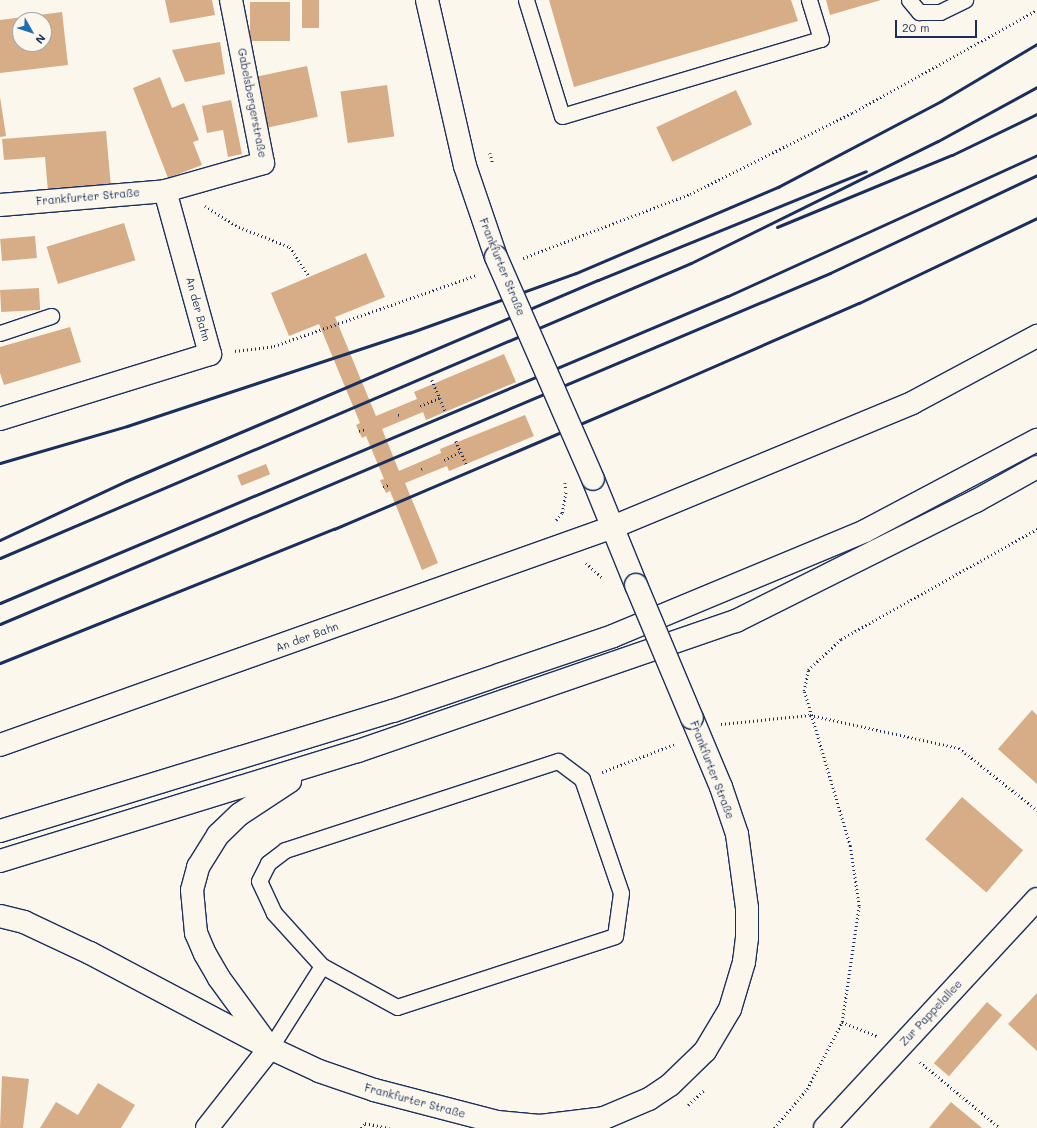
<!DOCTYPE html>
<html>
<head>
<meta charset="utf-8">
<style>
  body { margin:0 }
  #map { position:relative; width:1037px; height:1128px; overflow:hidden; background:#fbf7ec; font-family:Mali,sans-serif }
  div>[style] { position:absolute }
  [style*='--x'] { left:calc(var(--x)*1px); top:calc(var(--y)*1px); width:calc(var(--w)*1px); rotate:calc(var(--a)*1deg) }
  .building>* { inset:0; background:#d7ad88; transform-origin:0 0 }
  .path>* { height:2.5px; margin-top:-1.25px; transform-origin:0; background:repeating-linear-gradient(90deg,#1b2f5e 0 1px,transparent 0 4px) }
  .roads { filter:drop-shadow(1px 0 #1b2f5e) drop-shadow(-1px 0 #1b2f5e) drop-shadow(0 1px #1b2f5e) drop-shadow(0 -1px #1b2f5e) }
  .lane>* { height:15px; margin:-7.5px; padding:0 7.5px; transform-origin:7.5px; border-radius:7.5px; background:#fbf7ec }
  .street>* { height:22px; margin:-11px; padding:0 11px; transform-origin:11px; border-radius:11px; background:#fbf7ec }
  .secondary>* { height:22px; margin:-11px; padding:0 11px; transform-origin:11px; border-radius:11px; background:#fbf7ec }
  .highway>* { height:22px; margin:-11px; padding:0 11px; transform-origin:11px; border-radius:11px; background:#fbf7ec }
  .rail>* { height:3px; margin:-1.5px; padding:0 1.5px; transform-origin:1.5px; border-radius:1.5px; background:#1b2f5e }
  .path-bridge>* { height:2.5px; margin-top:-1.25px; transform-origin:0; background:repeating-linear-gradient(90deg,#1b2f5e 0 1px,transparent 0 4px) }
  .bridges { filter:drop-shadow(1px 0 #1b2f5e) drop-shadow(-1px 0 #1b2f5e) drop-shadow(0 1px #1b2f5e) drop-shadow(0 -1px #1b2f5e) }
  .secondary-bridge>* { height:22px; margin:-11px; padding:0 11px; transform-origin:11px; border-radius:11px; background:#fbf7ec }
  span { translate:-50% -50%; white-space:nowrap; text-align:center; line-height:1.15; -webkit-text-stroke:3px #fbf7ec; paint-order:stroke }
  .street-label { font-size:11px; color:#1b2f5e }
  .north { position:absolute; left:12px; top:12px; width:40px; height:40px; box-sizing:border-box; background:#fbf7ec; border:1px solid #a1a7b3; border-radius:50%; rotate:129deg; font-size:11px; font-weight:700; line-height:16px; text-align:center; color:#1b2f5e }
  .north::after { content:''; display:block; margin:auto; width:14px; height:18px; background:#1f6fb2; clip-path:polygon(50% 0,100% 100%,50% 72%,0 100%) }
  .scale { position:absolute; left:895px; top:20px; width:82px; height:18px; box-sizing:border-box; border:2px solid #1b2f5e; border-top:0; padding-left:5px; font-size:12px; line-height:14px; white-space:nowrap; color:#1b2f5e; -webkit-text-stroke:3px #fbf7ec; paint-order:stroke }
</style>
</head>
<body>
<div id="map">
  <div class="building">
    <i style="clip-path:polygon(165px 0,212px 0,215px 15px,170px 23px)"></i>
    <i style="left:302px;top:0;width:17px;height:28px"></i>
    <i style="clip-path:polygon(549px 0,791px 0,798px 21px,574px 87px)"></i>
    <i style="clip-path:polygon(826px 0,881px 0,830px 15px)"></i>
    <i style="left:250px;top:2px;width:40px;height:39px"></i>
    <i style="clip-path:polygon(evenodd,62px 12px,68px 65px,0 73px,0 20px,62px 12px,20px 20px,44px 20px,44px 44px,20px 44px,20px 20px)"></i>
    <i style="clip-path:polygon(220px 42px,225px 74px,185px 82px,172px 50px)"></i>
    <i style="left:307px;top:66px;width:52px;height:52px;rotate:78deg"></i>
    <i style="clip-path:polygon(160px 77px,172px 108px,184px 103px,199px 140px,193px 142px,202px 165px,168px 178px,133px 88px)"></i>
    <i style="left:387px;top:85px;width:52px;height:47px;rotate:82deg"></i>
    <i style="left:736px;top:90px;width:38px;height:88px;rotate:65deg"></i>
    <i style="clip-path:polygon(0 97px,6px 136px,0 137px)"></i>
    <i style="clip-path:polygon(231px 100px,242px 154px,228px 157px,223px 130px,207px 133px,202px 106px)"></i>
    <i style="clip-path:polygon(106px 131px,111px 187px,48px 192px,45px 157px,4px 160px,2px 139px)"></i>
    <i style="left:124px;top:223px;width:39px;height:81px;rotate:73deg"></i>
    <i style="left:35px;top:236px;width:22px;height:35px;rotate:85deg"></i>
    <i style="clip-path:polygon(366px 253px,385px 297px,335px 317px,376px 416px,417px 399px,414px 392px,504px 354px,516px 382px,426px 420px,423px 412px,382px 429px,399px 471px,441px 453px,440px 449px,525px 415px,534px 436px,449px 471px,447px 466px,405px 483px,438px 563px,422px 570px,390px 491px,386px 493px,380px 480px,384px 479px,366px 436px,362px 438px,356px 425px,360px 423px,319px 324px,289px 336px,271px 293px)"></i>
    <i style="left:39px;top:288px;width:22px;height:39px;rotate:87deg"></i>
    <i style="clip-path:polygon(70px 327px,81px 362px,4px 385px,0 373px,0 347px)"></i>
    <i style="left:266px;top:464px;width:11px;height:31px;rotate:68deg"></i>
    <i style="clip-path:polygon(1032px 710px,1037px 715px,1037px 784px,998px 749px)"></i>
    <i style="left:962px;top:797px;width:81px;height:56px;rotate:41deg"></i>
    <i style="clip-path:polygon(1037px 993px,1037px 1051px,1008px 1024px)"></i>
    <i style="left:987px;top:1002px;width:20px;height:81px;rotate:41deg"></i>
    <i style="clip-path:polygon(2px 1076px,29px 1079px,23px 1128px,0 1128px)"></i>
    <i style="clip-path:polygon(98px 1083px,135px 1105px,121px 1128px,40px 1128px,56px 1102px,78px 1115px)"></i>
    <i style="clip-path:polygon(951px 1102px,982px 1128px,929px 1128px)"></i>
  </div>
  <div class="path">
    <i style="--x:490;--y:153;--w:11;--a:75"></i>
    <i style="--x:205;--y:206;--w:40;--a:32"></i>
    <i style="--x:239;--y:227;--w:55;--a:21.4"></i>
    <i style="--x:290;--y:247;--w:35;--a:57"></i>
    <i style="--x:523;--y:258;--w:179;--a:-21"></i>
    <i style="--x:690;--y:194;--w:181;--a:-26.6"></i>
    <i style="--x:852;--y:113;--w:212;--a:-29.1"></i>
    <i style="--x:235;--y:351;--w:39;--a:-7"></i>
    <i style="--x:274;--y:346;--w:215;--a:-19.3"></i>
    <i style="--x:432;--y:380;--w:34;--a:67"></i>
    <i style="--x:420;--y:406;--w:21;--a:-23"></i>
    <i style="--x:398;--y:415;--w:3;--a:-18"></i>
    <i style="--x:359;--y:431;--w:6;--a:-18"></i>
    <i style="--x:456;--y:441;--w:27;--a:66"></i>
    <i style="--x:444;--y:460;--w:18;--a:-27"></i>
    <i style="--x:421;--y:469;--w:2;--a:-27"></i>
    <i style="--x:383;--y:487;--w:8;--a:-23"></i>
    <i style="--x:556;--y:520;--w:9;--a:-49"></i>
    <i style="--x:562;--y:513;--w:23;--a:-80"></i>
    <i style="--x:586;--y:563;--w:24;--a:42"></i>
    <i style="--x:721;--y:724;--w:89;--a:-5.8"></i>
    <i style="--x:810;--y:715;--w:153;--a:12.5"></i>
    <i style="--x:959;--y:748;--w:100;--a:38.5"></i>
    <i style="--x:602;--y:772;--w:78;--a:-21"></i>
    <i style="--x:842;--y:1022;--w:38;--a:22"></i>
    <i style="--x:920;--y:1062;--w:104;--a:39.5"></i>
    <i style="--x:688;--y:1105;--w:21;--a:-43"></i>
    <i style="--x:361;--y:1128;--w:6;--a:-51"></i>
    <i style="--x:365;--y:1123;--w:25;--a:12"></i>
    <i style="--x:774;--y:1128;--w:51;--a:-49.8"></i>
    <i style="--x:807;--y:1089;--w:76;--a:-62.4"></i>
    <i style="--x:842;--y:1022;--w:117;--a:-81.7"></i>
    <i style="--x:859;--y:906;--w:61;--a:-98.5"></i>
    <i style="--x:850;--y:846;--w:162;--a:-106.5"></i>
    <i style="--x:804;--y:691;--w:21;--a:-79"></i>
    <i style="--x:808;--y:670;--w:45;--a:-43.2"></i>
    <i style="--x:841;--y:639;--w:225;--a:-29.3"></i>
  </div>
  <div class="roads">
    <div class="lane">
      <i style="--x:526;--y:0;--w:121;--a:72.8"></i>
      <i style="--x:562;--y:116;--w:270;--a:-16.6"></i>
      <i style="--x:821;--y:39;--w:41;--a:-107.1"></i>
      <i style="--x:909;--y:0;--w:16;--a:50"></i>
      <i style="--x:919;--y:12;--w:21;--a:0"></i>
      <i style="--x:940;--y:12;--w:28;--a:-26"></i>
      <i style="--x:0;--y:333;--w:54;--a:-18.4"></i>
      <i style="--x:558;--y:761;--w:30;--a:37"></i>
      <i style="--x:582;--y:779;--w:120;--a:71.1"></i>
      <i style="--x:621;--y:893;--w:43;--a:97.9"></i>
      <i style="--x:615;--y:936;--w:229;--a:162"></i>
      <i style="--x:397;--y:1007;--w:85;--a:-151.3"></i>
      <i style="--x:322;--y:966;--w:72;--a:-132.2"></i>
      <i style="--x:274;--y:913;--w:35;--a:-115"></i>
      <i style="--x:259;--y:881;--w:20;--a:-63"></i>
      <i style="--x:268;--y:863;--w:21;--a:-37"></i>
      <i style="--x:285;--y:850;--w:287;--a:-18.1"></i>
      <i style="--x:270;--y:1048;--w:97;--a:-57.6"></i>
    </div>
    <div class="street">
      <i style="--x:0;--y:205;--w:166;--a:-4.8"></i>
      <i style="--x:165;--y:191;--w:102;--a:-15.9"></i>
      <i style="--x:263;--y:163;--w:166;--a:-101.1"></i>
      <i style="--x:0;--y:419;--w:220;--a:-17.2"></i>
      <i style="--x:210;--y:354;--w:169;--a:-105.4"></i>
      <i style="--x:0;--y:745;--w:651;--a:-19.58"></i>
      <i style="--x:207;--y:1128;--w:102;--a:-51.8"></i>
      <i style="--x:825;--y:1128;--w:312;--a:-47.2"></i>
    </div>
    <div class="secondary">
      <i style="--x:427;--y:0;--w:170;--a:77.1"></i>
      <i style="--x:465;--y:166;--w:96;--a:71.2"></i>
      <i style="--x:593;--y:479;--w:114;--a:67.9"></i>
      <i style="--x:270;--y:1048;--w:54;--a:25.1"></i>
      <i style="--x:319;--y:1071;--w:58;--a:19.1"></i>
      <i style="--x:374;--y:1090;--w:127;--a:14.6"></i>
      <i style="--x:497;--y:1122;--w:43;--a:5.3"></i>
      <i style="--x:540;--y:1126;--w:64;--a:-7.1"></i>
      <i style="--x:604;--y:1118;--w:49;--a:-22.9"></i>
      <i style="--x:649;--y:1099;--w:25;--a:-34"></i>
      <i style="--x:670;--y:1085;--w:49;--a:-44.2"></i>
      <i style="--x:705;--y:1051;--w:49;--a:-59.2"></i>
      <i style="--x:730;--y:1009;--w:49;--a:-73.4"></i>
      <i style="--x:744;--y:962;--w:24;--a:-83"></i>
      <i style="--x:747;--y:938;--w:30;--a:-90"></i>
      <i style="--x:747;--y:908;--w:75;--a:-97.7"></i>
      <i style="--x:737;--y:834;--w:50;--a:-108.8"></i>
      <i style="--x:721;--y:787;--w:75;--a:-112.8"></i>
    </div>
    <div class="highway">
      <i style="--x:613;--y:527;--w:324;--a:-22.5"></i>
      <i style="--x:912;--y:403;--w:142;--a:-28.2"></i>
      <i style="--x:0;--y:831;--w:411;--a:-17"></i>
      <i style="--x:393;--y:711;--w:232;--a:-18.8"></i>
      <i style="--x:613;--y:636;--w:273;--a:-22.6"></i>
      <i style="--x:865;--y:531;--w:195;--a:-27.9"></i>
      <i style="--x:0;--y:861;--w:375;--a:-17.1"></i>
      <i style="--x:358;--y:751;--w:400;--a:-19"></i>
      <i style="--x:736;--y:621;--w:268;--a:-26.6"></i>
      <i style="--x:976;--y:501;--w:70;--a:-29.1"></i>
      <i style="--x:0;--y:916;--w:25;--a:14"></i>
      <i style="--x:24;--y:922;--w:73;--a:25.2"></i>
      <i style="--x:90;--y:953;--w:197;--a:27.9"></i>
      <i style="--x:270;--y:1048;--w:87;--a:-126.1"></i>
      <i style="--x:219;--y:978;--w:28;--a:-120"></i>
      <i style="--x:205;--y:954;--w:23;--a:-113"></i>
      <i style="--x:196;--y:933;--w:43;--a:-95.3"></i>
      <i style="--x:192;--y:890;--w:24;--a:-75"></i>
      <i style="--x:198;--y:867;--w:38;--a:-58"></i>
      <i style="--x:218;--y:835;--w:30;--a:-44"></i>
      <i style="--x:240;--y:814;--w:60;--a:-33.4"></i>
    </div>
  </div>
  <div class="rail">
    <i style="--x:777;--y:227;--w:189;--a:-22.4"></i>
    <i style="--x:952;--y:155;--w:94;--a:-25.8"></i>
    <i style="--x:0;--y:463;--w:132;--a:-16.2"></i>
    <i style="--x:127;--y:426;--w:297;--a:-18.3"></i>
    <i style="--x:409;--y:333;--w:177;--a:-19.8"></i>
    <i style="--x:576;--y:273;--w:220;--a:-23.1"></i>
    <i style="--x:778;--y:187;--w:184;--a:-27.8"></i>
    <i style="--x:941;--y:101;--w:112;--a:-30.7"></i>
    <i style="--x:0;--y:540;--w:139;--a:-25.1"></i>
    <i style="--x:126;--y:481;--w:513;--a:-23.07"></i>
    <i style="--x:598;--y:280;--w:289;--a:-22.1"></i>
    <i style="--x:0;--y:558;--w:751;--a:-23.12"></i>
    <i style="--x:691;--y:263;--w:275;--a:-26.3"></i>
    <i style="--x:938;--y:141;--w:113;--a:-28.6"></i>
    <i style="--x:0;--y:603;--w:790;--a:-22.87"></i>
    <i style="--x:728;--y:296;--w:340;--a:-24.5"></i>
    <i style="--x:0;--y:624;--w:901;--a:-22.92"></i>
    <i style="--x:830;--y:273;--w:229;--a:-25.3"></i>
    <i style="--x:0;--y:663;--w:360;--a:-21.9"></i>
    <i style="--x:334;--y:529;--w:341;--a:-23.1"></i>
    <i style="--x:648;--y:395;--w:230;--a:-23.6"></i>
    <i style="--x:859;--y:303;--w:197;--a:-25.5"></i>
  </div>
  <div class="path-bridge">
    <i style="--x:565;--y:483;--w:7;--a:82"></i>
  </div>
  <div class="bridges">
    <div class="secondary-bridge">
      <i style="--x:496;--y:257;--w:242;--a:66.4"></i>
      <i style="--x:636;--y:585;--w:144;--a:67.2"></i>
    </div>
  </div>
  <div class="street-label">
    <span style="left:252px;top:103px;rotate:79deg">Gabelsbergerstraße</span>
    <span style="left:88px;top:197px;rotate:-5deg">Frankfurter Straße</span>
    <span style="left:502px;top:267px;rotate:68deg">Frankfurter Straße</span>
    <span style="left:198px;top:309px;rotate:75deg">An der Bahn</span>
    <span style="left:307px;top:637px;rotate:-20deg">An der Bahn</span>
    <span style="left:712px;top:770px;rotate:69deg">Frankfurter Straße</span>
    <span style="left:931px;top:1013px;rotate:-47deg">Zur Pappelallee</span>
    <span style="left:415px;top:1101px;rotate:15deg">Frankfurter Straße</span>
  </div>
  <div class="north">N</div>
  <div class="scale">20 m</div>
</div>
</body>
</html>
